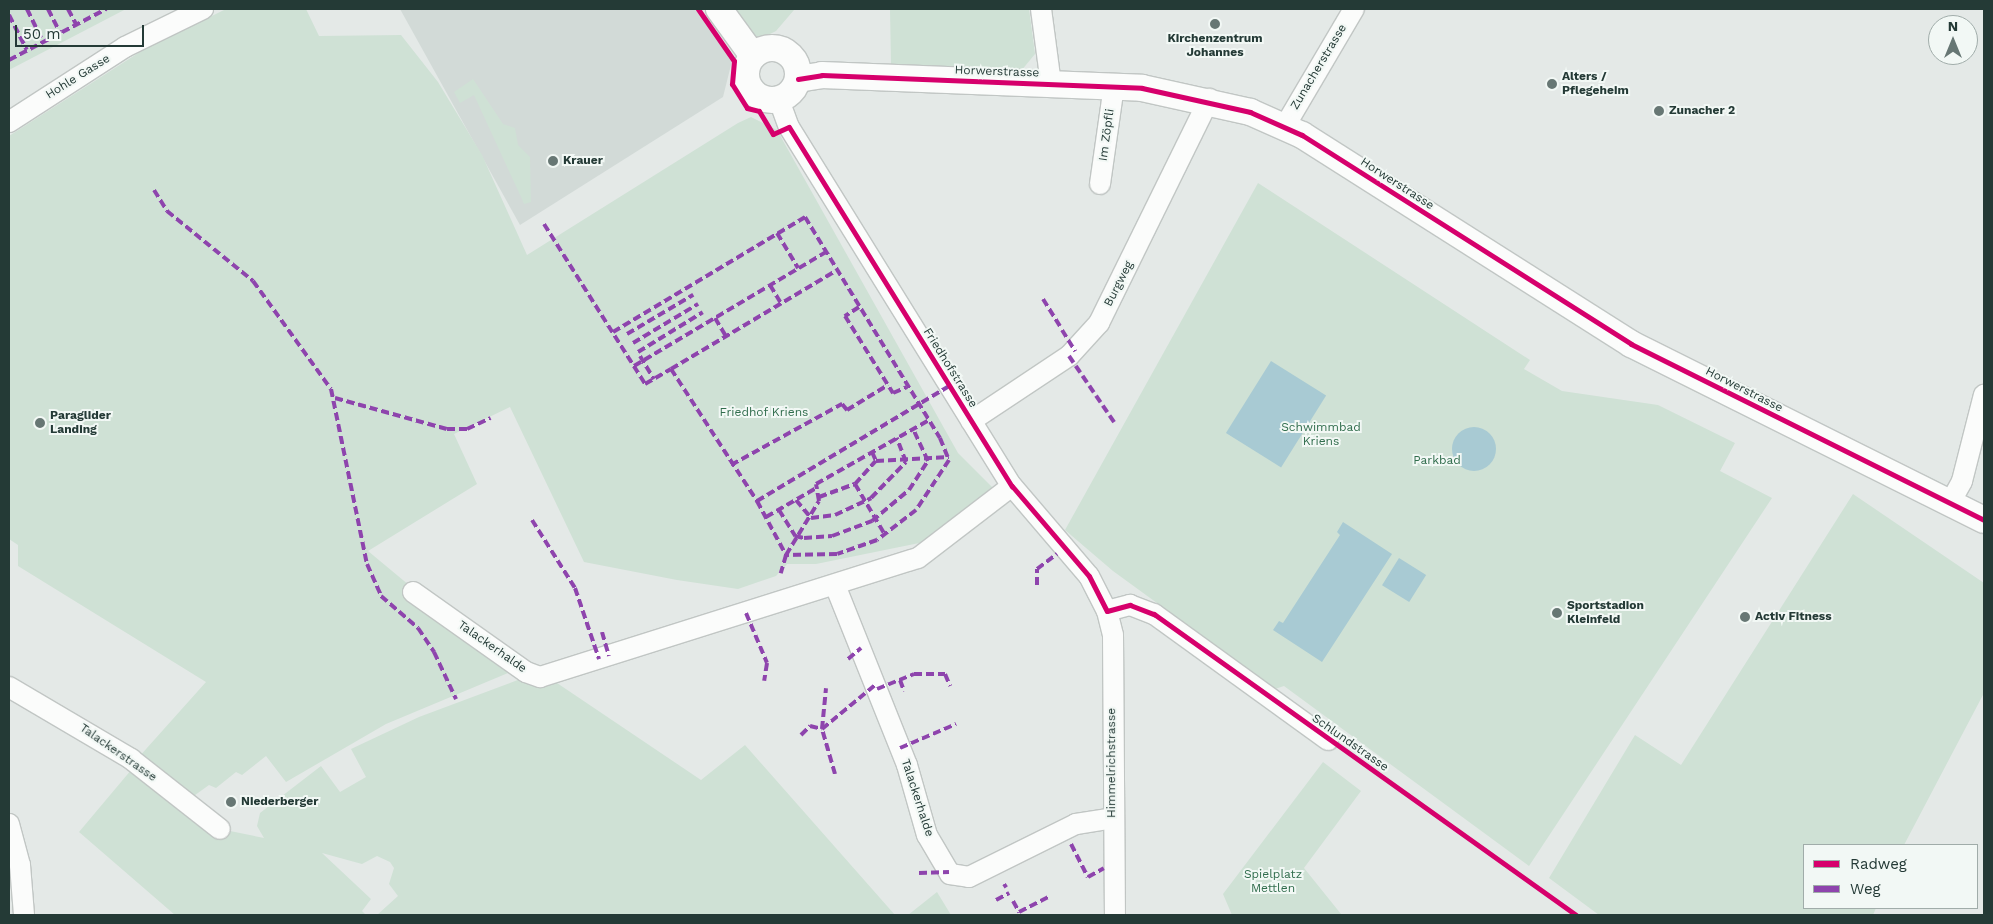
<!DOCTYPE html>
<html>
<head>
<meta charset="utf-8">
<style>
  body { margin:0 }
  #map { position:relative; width:1993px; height:924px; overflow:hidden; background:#e4e9e7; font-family:"Work Sans",sans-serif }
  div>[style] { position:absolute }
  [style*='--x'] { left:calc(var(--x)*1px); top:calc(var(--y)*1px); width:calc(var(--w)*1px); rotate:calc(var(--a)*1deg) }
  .built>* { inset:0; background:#d2dad7 }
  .green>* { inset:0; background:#cfe1d5 }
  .water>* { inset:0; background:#a8cad3; transform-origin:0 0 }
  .round { border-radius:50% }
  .roads { filter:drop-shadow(1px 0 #c1c6c4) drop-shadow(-1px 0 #c1c6c4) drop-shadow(0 1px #c1c6c4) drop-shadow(0 -1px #c1c6c4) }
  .minor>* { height:20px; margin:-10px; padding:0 10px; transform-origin:10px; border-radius:10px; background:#fbfcfb }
  .tertiary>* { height:26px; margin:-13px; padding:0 13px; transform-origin:13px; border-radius:13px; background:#fbfcfb }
  .tertiary>.ring { margin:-13px; padding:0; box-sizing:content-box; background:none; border:26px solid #fbfcfb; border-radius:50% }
  .quiet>* { height:4px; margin-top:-2px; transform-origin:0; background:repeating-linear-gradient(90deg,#8e44ad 0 8px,transparent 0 12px) }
  .cycleway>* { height:5px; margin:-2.5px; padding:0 2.5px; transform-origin:2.5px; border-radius:2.5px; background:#d6006c }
  .dots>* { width:14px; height:14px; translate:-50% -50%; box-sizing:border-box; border:2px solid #f2f8f5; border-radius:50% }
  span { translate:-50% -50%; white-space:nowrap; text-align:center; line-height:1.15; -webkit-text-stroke:4px #f2f8f5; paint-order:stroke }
  .poi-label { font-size:12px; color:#243a36; font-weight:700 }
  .left { translate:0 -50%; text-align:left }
  .street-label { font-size:12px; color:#243a36 }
  .park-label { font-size:12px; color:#316d4d }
  .frame { position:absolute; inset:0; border:10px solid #243a36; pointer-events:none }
  .legend { position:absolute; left:1803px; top:844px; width:175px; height:65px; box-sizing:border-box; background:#f2f8f5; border:1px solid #a0aca9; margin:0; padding:6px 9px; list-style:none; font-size:15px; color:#243a36 }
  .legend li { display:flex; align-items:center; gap:10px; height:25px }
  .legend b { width:25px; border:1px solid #a0aca9 }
  .north { position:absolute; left:1928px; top:15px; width:50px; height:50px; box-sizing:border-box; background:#f2f8f5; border:1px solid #a0aca9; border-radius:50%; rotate:0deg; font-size:14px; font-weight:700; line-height:20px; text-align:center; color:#243a36 }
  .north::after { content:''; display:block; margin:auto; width:18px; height:22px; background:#677774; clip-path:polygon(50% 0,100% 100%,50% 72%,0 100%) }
  .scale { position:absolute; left:15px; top:25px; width:129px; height:22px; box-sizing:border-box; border:2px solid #243a36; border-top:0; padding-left:6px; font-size:15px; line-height:18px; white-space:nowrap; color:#243a36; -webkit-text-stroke:4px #f2f8f5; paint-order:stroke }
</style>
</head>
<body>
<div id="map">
  <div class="built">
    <i style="clip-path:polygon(400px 9px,696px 9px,732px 61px,723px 97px,520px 225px)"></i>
  </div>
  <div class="green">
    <i style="clip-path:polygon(9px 9px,126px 9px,9px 70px)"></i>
    <i style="clip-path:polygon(226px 9px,306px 9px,319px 36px,401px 35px,438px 82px,482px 155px,527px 255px,738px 123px,751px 117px,777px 130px,958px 453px,993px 488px,934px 540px,816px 564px,787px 564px,776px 576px,738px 589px,677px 580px,584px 562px,510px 407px,454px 434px,477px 484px,368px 551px,510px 669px,508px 673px,386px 724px,286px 782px,266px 756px,242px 775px,236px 772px,216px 788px,209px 785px,191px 798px,138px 758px,206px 682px,18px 566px,18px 545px,9px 539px,9px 136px,143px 50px)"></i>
    <i style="clip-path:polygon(733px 9px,802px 9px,794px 10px,776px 31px,756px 41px)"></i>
    <i style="clip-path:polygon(890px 9px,1029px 9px,1035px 54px,1021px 71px,891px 64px)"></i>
    <i style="clip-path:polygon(473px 79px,503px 124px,515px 128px,518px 145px,530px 157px,531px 202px,524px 204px,521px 197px,474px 95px,460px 103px,454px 92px)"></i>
    <i style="clip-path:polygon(1258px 183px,1530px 360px,1524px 369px,1562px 391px,1658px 405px,1735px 443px,1720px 471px,1772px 498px,1529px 866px,1284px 686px,1275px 689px,1113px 571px,1065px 530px)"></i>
    <i style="clip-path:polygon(1853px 494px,1984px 583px,1984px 693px,1904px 845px,1804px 845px,1804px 908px,1876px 908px,1873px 915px,1599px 915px,1549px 878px,1635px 735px,1681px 765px)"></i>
    <i style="clip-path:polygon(523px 678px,554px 681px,701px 780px,745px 745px,895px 915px,377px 915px,398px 896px,389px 884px,394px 868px,390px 862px,377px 856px,362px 864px,322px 853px,371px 899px,362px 911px,366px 915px,175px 915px,79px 832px,137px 763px,220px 829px,264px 838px,257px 826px,260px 813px,321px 766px,340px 792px,366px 777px,351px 749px,419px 717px)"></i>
    <i style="clip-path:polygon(1323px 762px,1361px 791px,1304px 868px,1341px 914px,1232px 915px,1223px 894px)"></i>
    <i style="clip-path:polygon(937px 892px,951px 915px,908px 915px)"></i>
  </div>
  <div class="water">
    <i style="left:1271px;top:361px;width:65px;height:85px;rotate:32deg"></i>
    <i class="round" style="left:1452px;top:427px;width:44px;height:44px"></i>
    <i style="clip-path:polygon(1343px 522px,1392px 554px,1322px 662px,1273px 630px,1279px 621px,1283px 623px,1340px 535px,1337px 532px)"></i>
    <i style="left:1399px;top:558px;width:32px;height:32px;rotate:32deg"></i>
  </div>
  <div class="roads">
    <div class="minor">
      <i style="--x:1041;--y:9;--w:76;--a:82.4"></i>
      <i style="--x:779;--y:100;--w:29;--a:70"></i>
      <i style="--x:789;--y:127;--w:423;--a:58.2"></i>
      <i style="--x:1012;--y:486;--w:118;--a:49.5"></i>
      <i style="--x:1089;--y:576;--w:39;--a:63"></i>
      <i style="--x:1107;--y:611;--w:25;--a:76"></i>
      <i style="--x:1113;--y:635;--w:280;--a:89.6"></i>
      <i style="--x:9;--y:122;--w:138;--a:-32.9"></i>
      <i style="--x:125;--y:47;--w:87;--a:-26"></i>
      <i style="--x:1285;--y:126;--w:136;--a:-59.5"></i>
      <i style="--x:1100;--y:184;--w:99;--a:-81.9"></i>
      <i style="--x:971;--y:421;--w:118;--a:-33.6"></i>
      <i style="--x:1069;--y:356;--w:45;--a:-47.7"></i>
      <i style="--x:1099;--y:323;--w:250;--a:-63.8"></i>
      <i style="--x:1950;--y:503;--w:25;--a:-61"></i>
      <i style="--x:1962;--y:481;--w:89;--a:-75.7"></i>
      <i style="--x:835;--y:585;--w:194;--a:68.2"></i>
      <i style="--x:907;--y:765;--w:73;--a:74.1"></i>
      <i style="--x:927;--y:835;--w:45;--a:59.5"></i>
      <i style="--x:950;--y:874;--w:19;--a:9"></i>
      <i style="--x:969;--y:877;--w:119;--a:-26.4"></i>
      <i style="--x:1076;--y:824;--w:36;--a:-9"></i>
      <i style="--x:413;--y:592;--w:138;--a:35.3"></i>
      <i style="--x:526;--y:672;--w:15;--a:20"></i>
      <i style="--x:540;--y:677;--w:396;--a:-17.5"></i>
      <i style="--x:918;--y:558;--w:118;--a:-37.5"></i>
      <i style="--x:1107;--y:611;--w:24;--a:-15"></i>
      <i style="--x:1130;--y:605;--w:26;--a:21"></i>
      <i style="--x:1154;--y:614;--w:215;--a:35.9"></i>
      <i style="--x:9;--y:687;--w:142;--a:30.5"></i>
      <i style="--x:131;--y:759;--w:113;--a:38.2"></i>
      <i style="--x:9;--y:824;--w:42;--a:75"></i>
      <i style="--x:20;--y:865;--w:50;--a:85.4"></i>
    </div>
    <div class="tertiary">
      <i style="--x:719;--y:9;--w:58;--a:54.1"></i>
      <i class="ring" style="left:746px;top:48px;width:26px;height:26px"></i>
      <i style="--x:798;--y:79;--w:24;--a:-9"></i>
      <i style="--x:822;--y:75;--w:320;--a:2.3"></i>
      <i style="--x:1142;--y:88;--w:111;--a:12.5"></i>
      <i style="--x:1250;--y:112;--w:57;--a:23.9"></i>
      <i style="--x:1302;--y:135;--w:390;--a:32.4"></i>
      <i style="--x:1631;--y:344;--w:394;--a:26.5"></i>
    </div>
  </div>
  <div class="quiet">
    <i style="--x:27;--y:9;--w:37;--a:64"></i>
    <i style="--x:48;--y:9;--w:27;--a:63"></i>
    <i style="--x:68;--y:9;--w:17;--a:62"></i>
    <i style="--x:9;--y:15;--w:39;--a:63"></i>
    <i style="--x:9;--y:60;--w:110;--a:-27.7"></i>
    <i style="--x:154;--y:190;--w:25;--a:58"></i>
    <i style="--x:167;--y:211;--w:111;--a:39.1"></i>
    <i style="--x:253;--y:281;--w:133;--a:54.2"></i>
    <i style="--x:331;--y:389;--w:179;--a:78.4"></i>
    <i style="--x:367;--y:564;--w:35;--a:66"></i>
    <i style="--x:381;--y:596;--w:49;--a:40.9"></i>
    <i style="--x:418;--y:628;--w:29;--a:56"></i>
    <i style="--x:434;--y:652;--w:52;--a:64.9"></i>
    <i style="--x:544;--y:224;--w:189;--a:57.7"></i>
    <i style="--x:645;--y:384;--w:30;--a:-30"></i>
    <i style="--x:671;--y:369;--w:158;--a:56.9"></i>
    <i style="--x:757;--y:501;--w:61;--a:61.8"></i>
    <i style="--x:786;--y:555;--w:19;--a:106"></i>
    <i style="--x:777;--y:233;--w:41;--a:59"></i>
    <i style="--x:770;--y:285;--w:21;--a:59"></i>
    <i style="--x:1043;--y:299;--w:32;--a:58"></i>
    <i style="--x:859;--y:307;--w:17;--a:147"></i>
    <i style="--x:845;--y:316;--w:91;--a:58.1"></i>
    <i style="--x:893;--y:393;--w:15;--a:-23"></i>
    <i style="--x:715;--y:318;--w:21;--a:59"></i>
    <i style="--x:1062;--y:330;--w:25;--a:58"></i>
    <i style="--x:613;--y:332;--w:224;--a:-30.9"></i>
    <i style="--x:805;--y:217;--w:259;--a:58.6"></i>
    <i style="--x:940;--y:438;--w:24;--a:68"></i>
    <i style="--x:949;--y:460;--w:60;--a:123.4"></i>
    <i style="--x:916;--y:510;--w:49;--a:142.4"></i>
    <i style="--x:877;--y:540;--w:42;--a:160.7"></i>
    <i style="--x:837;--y:554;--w:51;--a:178.9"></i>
    <i style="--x:786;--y:555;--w:63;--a:-58.6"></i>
    <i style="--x:819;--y:501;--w:17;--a:-100"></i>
    <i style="--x:816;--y:484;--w:130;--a:-29.5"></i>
    <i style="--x:627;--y:334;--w:77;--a:-30.6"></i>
    <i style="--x:633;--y:343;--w:76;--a:-31"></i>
    <i style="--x:638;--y:352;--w:76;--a:-31.6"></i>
    <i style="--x:640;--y:356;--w:27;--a:59"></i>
    <i style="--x:1069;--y:356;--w:80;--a:55.7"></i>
    <i style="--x:634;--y:366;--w:223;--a:-30.7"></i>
    <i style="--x:671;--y:369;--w:193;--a:-30.8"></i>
    <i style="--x:335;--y:398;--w:116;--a:15.5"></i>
    <i style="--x:447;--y:429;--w:20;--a:0"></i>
    <i style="--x:467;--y:429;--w:26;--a:-25"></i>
    <i style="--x:1983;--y:398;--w:1;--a:0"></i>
    <i style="--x:872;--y:452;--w:10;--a:66"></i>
    <i style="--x:876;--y:461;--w:73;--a:-3.1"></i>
    <i style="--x:731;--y:465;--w:127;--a:-28.8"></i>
    <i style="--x:842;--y:404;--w:8;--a:50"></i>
    <i style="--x:847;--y:410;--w:48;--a:-31.4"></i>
    <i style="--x:855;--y:484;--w:59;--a:59.5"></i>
    <i style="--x:819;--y:497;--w:38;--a:-20"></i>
    <i style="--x:855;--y:484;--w:31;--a:-48"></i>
    <i style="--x:796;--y:500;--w:23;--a:50"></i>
    <i style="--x:811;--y:518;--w:24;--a:-7"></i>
    <i style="--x:835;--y:515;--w:40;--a:-25"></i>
    <i style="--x:871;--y:498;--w:50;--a:-45.8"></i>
    <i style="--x:906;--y:462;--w:26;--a:-111"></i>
    <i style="--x:757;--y:501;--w:224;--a:-30.9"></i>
    <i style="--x:779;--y:510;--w:31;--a:58"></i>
    <i style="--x:795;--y:536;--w:9;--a:13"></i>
    <i style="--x:804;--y:538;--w:28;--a:-4"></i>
    <i style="--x:832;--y:536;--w:43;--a:-20.6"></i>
    <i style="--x:872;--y:521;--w:48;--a:-40"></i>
    <i style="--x:909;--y:490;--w:35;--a:-57"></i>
    <i style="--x:928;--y:461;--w:35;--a:-115"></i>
    <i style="--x:766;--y:517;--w:60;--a:-30"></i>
    <i style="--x:532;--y:520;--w:80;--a:57.7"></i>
    <i style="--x:575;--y:588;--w:75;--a:71.3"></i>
    <i style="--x:1037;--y:585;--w:16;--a:-90"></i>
    <i style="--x:1037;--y:569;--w:25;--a:-37"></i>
    <i style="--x:746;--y:613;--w:54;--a:67.2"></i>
    <i style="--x:767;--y:663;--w:18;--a:99"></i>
    <i style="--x:602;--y:632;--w:25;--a:74"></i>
    <i style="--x:848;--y:659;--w:17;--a:-40"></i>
    <i style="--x:900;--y:680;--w:12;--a:70"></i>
    <i style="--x:877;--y:689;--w:40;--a:-22"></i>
    <i style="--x:914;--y:674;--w:31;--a:0"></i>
    <i style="--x:945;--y:674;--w:13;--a:67"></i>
    <i style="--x:801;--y:735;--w:13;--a:-45"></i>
    <i style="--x:810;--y:726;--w:12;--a:14"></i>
    <i style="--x:822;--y:729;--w:41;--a:-84.4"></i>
    <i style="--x:900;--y:748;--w:61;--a:-23.2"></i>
    <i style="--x:835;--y:774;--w:47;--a:-106.1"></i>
    <i style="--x:822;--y:729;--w:69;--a:-39.7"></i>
    <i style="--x:1071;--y:844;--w:37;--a:63"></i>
    <i style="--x:1088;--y:877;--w:18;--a:-29"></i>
    <i style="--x:919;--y:873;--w:30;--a:-2"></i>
    <i style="--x:1004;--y:884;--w:4;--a:56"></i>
    <i style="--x:996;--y:900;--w:15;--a:-28"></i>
    <i style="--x:1013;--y:901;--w:13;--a:61"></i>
    <i style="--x:1019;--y:912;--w:34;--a:-27"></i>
  </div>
  <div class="cycleway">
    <i style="--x:698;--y:9;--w:63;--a:55.3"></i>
    <i style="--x:734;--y:61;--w:23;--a:95"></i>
    <i style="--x:732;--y:84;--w:28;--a:58"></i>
    <i style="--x:747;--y:108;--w:12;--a:14"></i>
    <i style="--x:759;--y:111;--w:27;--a:59"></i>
    <i style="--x:773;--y:134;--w:17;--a:-24"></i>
    <i style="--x:789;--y:127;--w:423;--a:58.2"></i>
    <i style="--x:1012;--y:486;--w:118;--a:49.5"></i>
    <i style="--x:1089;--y:576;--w:39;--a:63"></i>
    <i style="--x:1107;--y:611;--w:24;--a:-15"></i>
    <i style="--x:1130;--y:605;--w:26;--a:21"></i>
    <i style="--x:1154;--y:614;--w:518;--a:35.5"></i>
    <i style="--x:798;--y:79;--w:24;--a:-9"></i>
    <i style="--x:822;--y:75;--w:320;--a:2.3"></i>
    <i style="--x:1142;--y:88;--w:111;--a:12.5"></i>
    <i style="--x:1250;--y:112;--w:57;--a:23.9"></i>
    <i style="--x:1302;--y:135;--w:390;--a:32.4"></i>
    <i style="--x:1631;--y:344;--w:394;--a:26.5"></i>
  </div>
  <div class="dots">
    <i style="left:1215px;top:24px;background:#677774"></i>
    <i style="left:1552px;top:84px;background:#677774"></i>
    <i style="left:1659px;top:111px;background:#677774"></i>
    <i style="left:553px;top:161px;background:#677774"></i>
    <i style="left:40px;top:423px;background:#677774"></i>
    <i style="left:1557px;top:613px;background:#677774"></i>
    <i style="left:1745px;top:617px;background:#677774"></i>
    <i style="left:231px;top:802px;background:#677774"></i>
  </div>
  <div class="poi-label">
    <span style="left:1215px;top:46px">Kirchenzentrum<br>Johannes</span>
    <span class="left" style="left:1562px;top:84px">Alters /<br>Pflegeheim</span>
    <span class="left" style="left:1669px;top:111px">Zunacher 2</span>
    <span class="left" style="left:563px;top:161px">Krauer</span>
    <span class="left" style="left:50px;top:423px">Paraglider<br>Landing</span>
    <span class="left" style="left:1567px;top:613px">Sportstadion<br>Kleinfeld</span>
    <span class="left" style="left:1755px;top:617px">Activ Fitness</span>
    <span class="left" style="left:241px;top:802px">Niederberger</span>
  </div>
  <div class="street-label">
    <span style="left:1319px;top:67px;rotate:-59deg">Zunacherstrasse</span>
    <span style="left:997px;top:72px;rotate:2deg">Horwerstrasse</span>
    <span style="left:78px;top:77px;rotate:-32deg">Hohle Gasse</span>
    <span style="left:1107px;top:135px;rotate:-82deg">Im Zöpfli</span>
    <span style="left:1397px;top:184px;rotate:33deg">Horwerstrasse</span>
    <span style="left:1119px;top:284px;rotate:-63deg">Burgweg</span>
    <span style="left:950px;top:368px;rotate:58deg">Friedhofstrasse</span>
    <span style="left:1744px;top:390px;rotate:27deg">Horwerstrasse</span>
    <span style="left:492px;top:647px;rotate:35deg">Talackerhalde</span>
    <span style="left:1350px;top:743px;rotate:35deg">Schlundstrasse</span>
    <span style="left:118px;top:753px;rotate:35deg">Talackerstrasse</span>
    <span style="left:1112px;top:763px;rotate:-90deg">Himmelrichstrasse</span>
    <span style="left:917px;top:798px;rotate:72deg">Talackerhalde</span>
  </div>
  <div class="park-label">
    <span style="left:764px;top:413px">Friedhof Kriens</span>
    <span style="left:1321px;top:435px">Schwimmbad<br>Kriens</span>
    <span style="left:1437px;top:461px">Parkbad</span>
    <span style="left:1273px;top:882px">Spielplatz<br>Mettlen</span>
  </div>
  <div class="frame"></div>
  <ul class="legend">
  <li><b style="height:6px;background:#d6006c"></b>Radweg</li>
  <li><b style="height:6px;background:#8e44ad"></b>Weg</li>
  </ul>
  <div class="north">N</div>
  <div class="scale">50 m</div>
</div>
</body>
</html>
